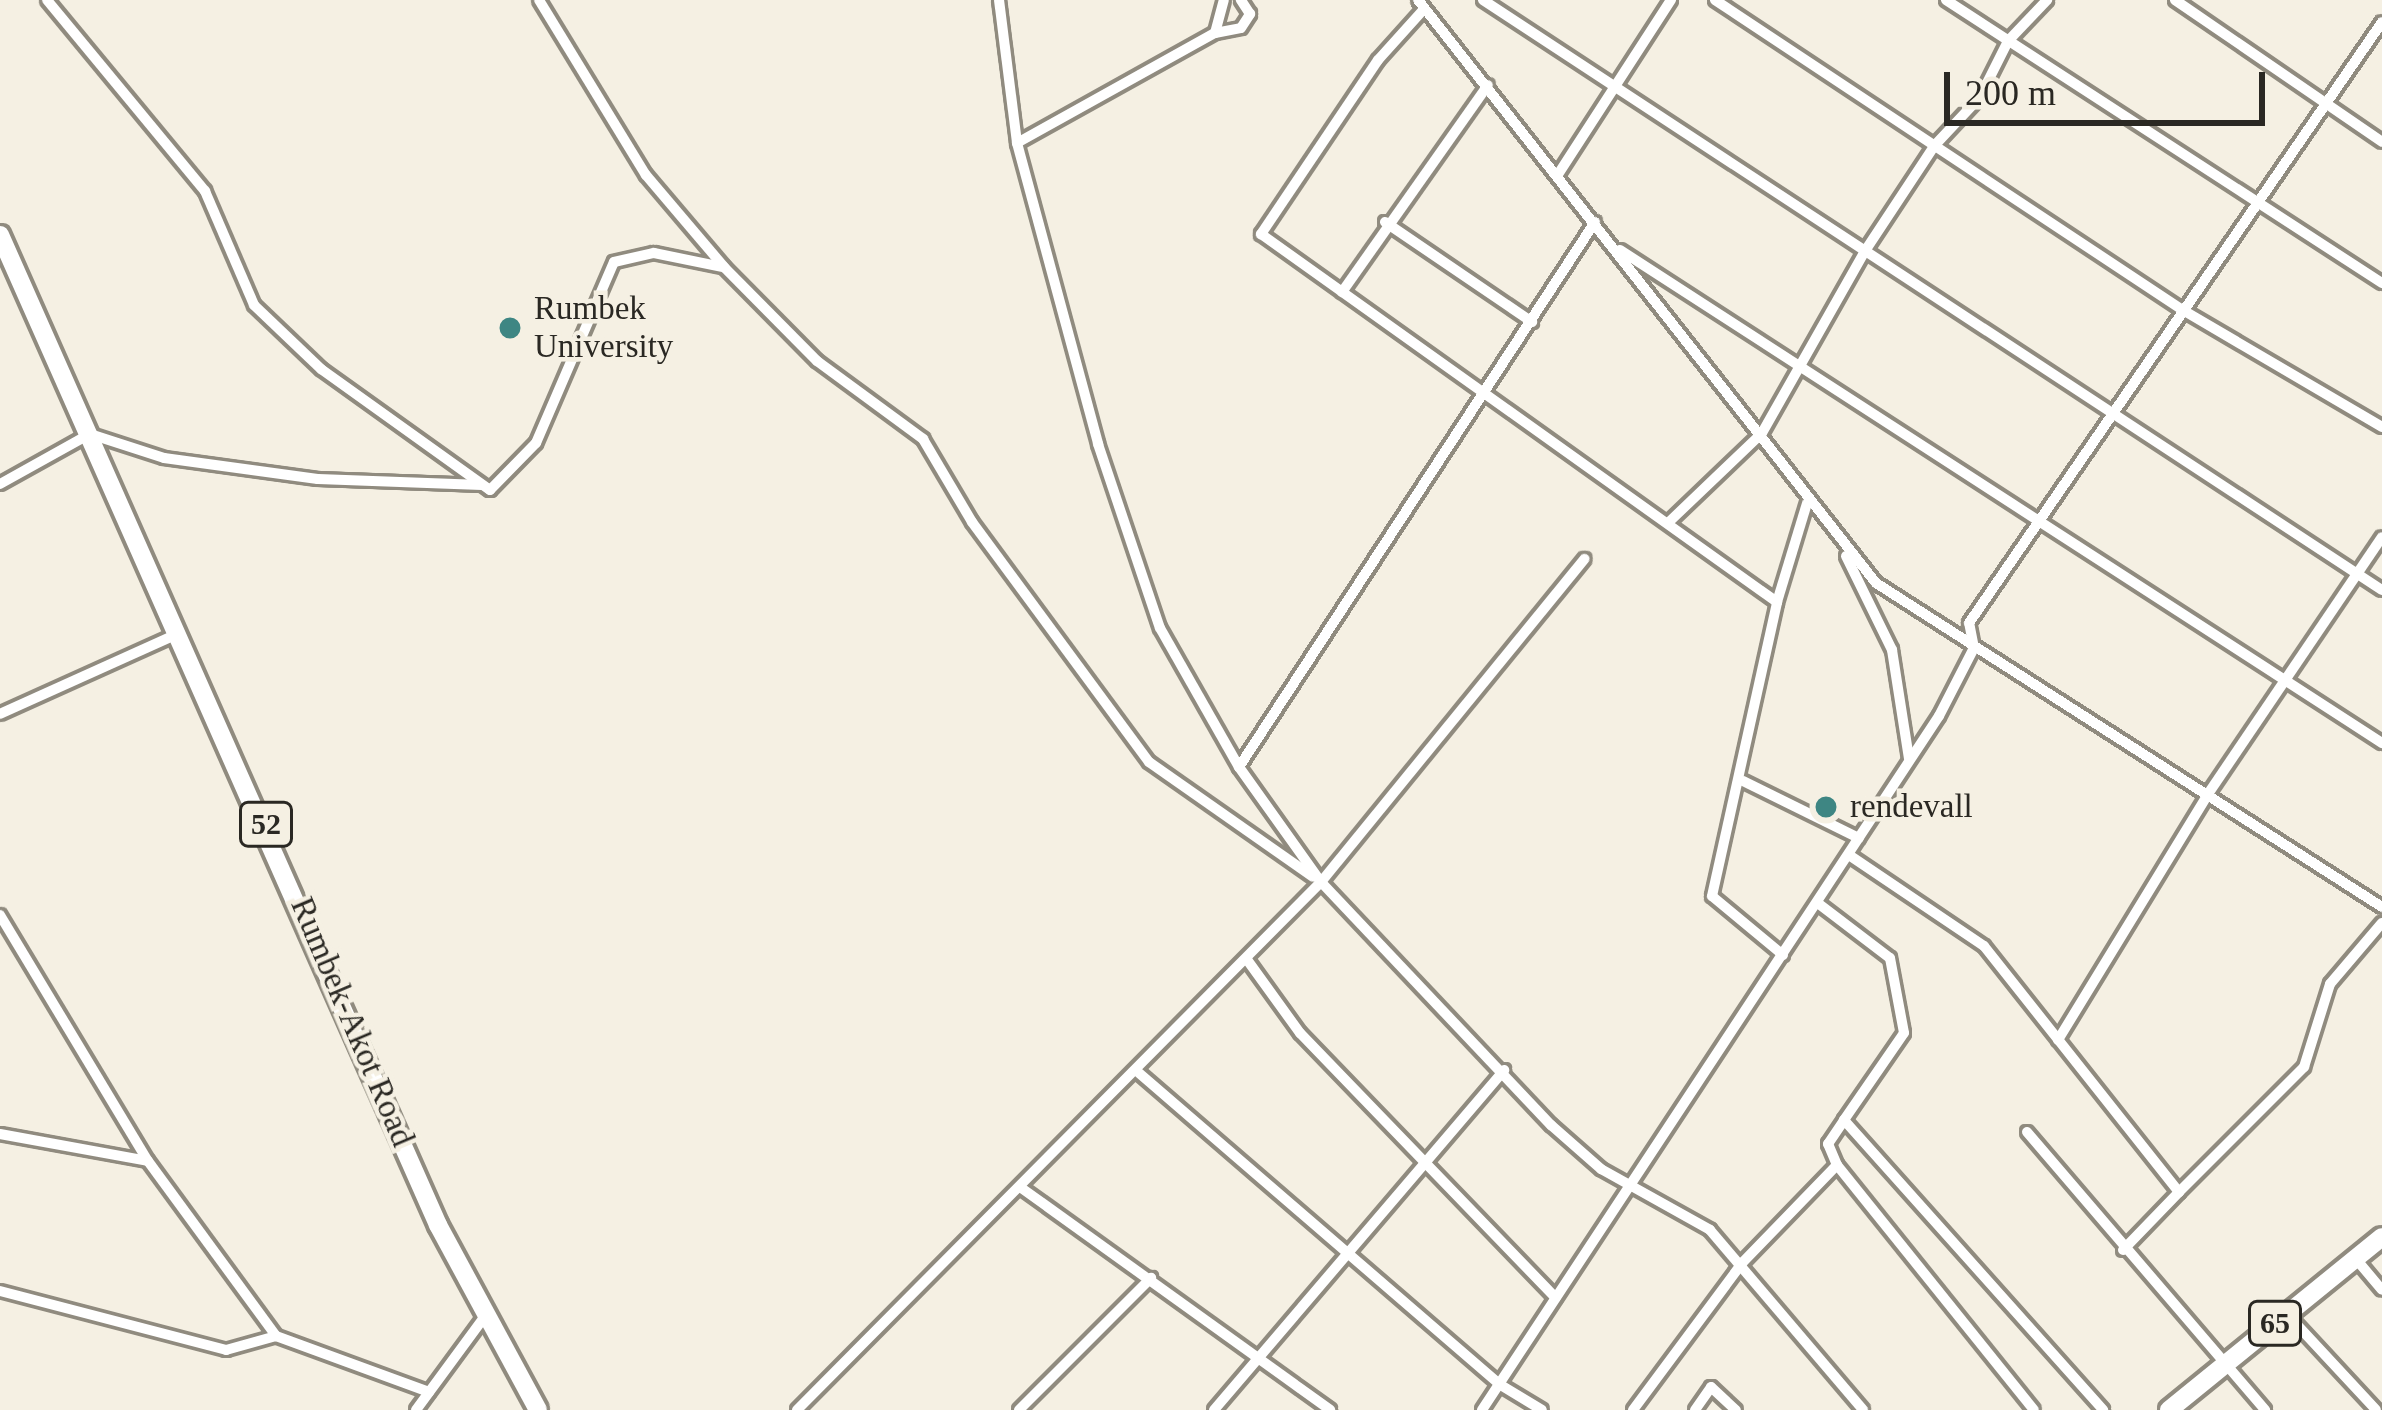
<!DOCTYPE html>
<html>
<head>
<meta charset="utf-8">
<style>
  body { margin:0 }
  #map { position:relative; width:2382px; height:1410px; overflow:hidden; background:#f5f0e3; font-family:"Times New Roman",serif }
  div>[style] { position:absolute }
  [style*='--x'] { left:calc(var(--x)*1px); top:calc(var(--y)*1px); width:calc(var(--w)*1px); rotate:calc(var(--a)*1deg) }
  .roads { filter:drop-shadow(3px 0 #908b7f) drop-shadow(-3px 0 #908b7f) drop-shadow(0 3px #908b7f) drop-shadow(0 -3px #908b7f) }
  .minor>* { height:10px; margin:-5px; padding:0 5px; transform-origin:5px; border-radius:5px; background:#fff }
  .primary>* { height:18px; margin:-9px; padding:0 9px; transform-origin:9px; border-radius:9px; background:#fff }
  .dots>* { width:33px; height:33px; translate:-50% -50%; box-sizing:border-box; border:6px solid #f5f0e3; border-radius:50% }
  span { translate:-50% -50%; white-space:nowrap; text-align:center; line-height:1.15; -webkit-text-stroke:9px #f5f0e3; paint-order:stroke }
  .shield-label span { padding:3px 9px; background:#f5f0e3; border:3px solid; border-radius:9px; -webkit-text-stroke-width:0 }
  .shield-label { font-size:30px; color:#2a2823; font-weight:700 }
  .poi-label { font-size:33px; color:#2a2823 }
  .left { translate:0 -50%; text-align:left }
  .street-label { font-size:33px; color:#2a2823 }
  .scale { position:absolute; left:1944px; top:72px; width:321px; height:54px; box-sizing:border-box; border:6px solid #2a2823; border-top:0; padding-left:15px; font-size:36px; line-height:42px; white-space:nowrap; color:#2a2823; -webkit-text-stroke:9px #f5f0e3; paint-order:stroke }
</style>
</head>
<body>
<div id="map">
  <div class="roads">
    <div class="minor">
      <i style="--x:47;--y:0;--w:248;--a:50.4"></i>
      <i style="--x:205;--y:191;--w:124;--a:66.7"></i>
      <i style="--x:254;--y:305;--w:93;--a:43.7"></i>
      <i style="--x:321;--y:369;--w:208;--a:35.6"></i>
      <i style="--x:490;--y:490;--w:66;--a:-45.6"></i>
      <i style="--x:536;--y:443;--w:197;--a:-66.7"></i>
      <i style="--x:614;--y:262;--w:41;--a:-12.7"></i>
      <i style="--x:654;--y:253;--w:69;--a:11.6"></i>
      <i style="--x:539;--y:0;--w:205;--a:58.6"></i>
      <i style="--x:646;--y:175;--w:121;--a:49.7"></i>
      <i style="--x:724;--y:267;--w:132;--a:45.3"></i>
      <i style="--x:817;--y:361;--w:132;--a:36.3"></i>
      <i style="--x:923;--y:439;--w:96;--a:59.4"></i>
      <i style="--x:972;--y:522;--w:298;--a:53.6"></i>
      <i style="--x:1149;--y:762;--w:200;--a:35"></i>
      <i style="--x:999;--y:0;--w:144;--a:82.8"></i>
      <i style="--x:1017;--y:143;--w:312;--a:74.9"></i>
      <i style="--x:1098;--y:444;--w:194;--a:71.4"></i>
      <i style="--x:1160;--y:628;--w:160;--a:60.4"></i>
      <i style="--x:1239;--y:767;--w:141;--a:54.5"></i>
      <i style="--x:1321;--y:882;--w:335;--a:46.6"></i>
      <i style="--x:1551;--y:1125;--w:67;--a:41.3"></i>
      <i style="--x:1601;--y:1169;--w:125;--a:29.2"></i>
      <i style="--x:1710;--y:1230;--w:236;--a:49.6"></i>
      <i style="--x:1418;--y:0;--w:741;--a:51.85"></i>
      <i style="--x:1876;--y:583;--w:601;--a:32.63"></i>
      <i style="--x:1483;--y:0;--w:1075;--a:33.28"></i>
      <i style="--x:1715;--y:0;--w:559;--a:33.55"></i>
      <i style="--x:2181;--y:309;--w:233;--a:30.4"></i>
      <i style="--x:1946;--y:0;--w:520;--a:32.99"></i>
      <i style="--x:2175;--y:0;--w:251;--a:34.4"></i>
      <i style="--x:1424;--y:9;--w:69;--a:132"></i>
      <i style="--x:1378;--y:60;--w:210;--a:123.9"></i>
      <i style="--x:1261;--y:234;--w:634;--a:35.5"></i>
      <i style="--x:1215;--y:33;--w:26;--a:-11"></i>
      <i style="--x:1241;--y:28;--w:17;--a:-57"></i>
      <i style="--x:1250;--y:14;--w:17;--a:-123"></i>
      <i style="--x:1017;--y:143;--w:227;--a:-29.1"></i>
      <i style="--x:1215;--y:33;--w:34;--a:-75"></i>
      <i style="--x:1557;--y:176;--w:210;--a:-57.1"></i>
      <i style="--x:1385;--y:222;--w:178;--a:34.2"></i>
      <i style="--x:1620;--y:250;--w:908;--a:32.9"></i>
      <i style="--x:1342;--y:292;--w:253;--a:-54.8"></i>
      <i style="--x:0;--y:484;--w:103;--a:-29.1"></i>
      <i style="--x:90;--y:434;--w:78;--a:18"></i>
      <i style="--x:164;--y:458;--w:155;--a:7.8"></i>
      <i style="--x:318;--y:479;--w:164;--a:2.1"></i>
      <i style="--x:1670;--y:521;--w:127;--a:-43.7"></i>
      <i style="--x:1762;--y:433;--w:209;--a:-60.5"></i>
      <i style="--x:1865;--y:251;--w:127;--a:-56.6"></i>
      <i style="--x:1935;--y:145;--w:66;--a:-46.8"></i>
      <i style="--x:1980;--y:97;--w:63;--a:-63.4"></i>
      <i style="--x:2008;--y:41;--w:57;--a:-46.4"></i>
      <i style="--x:1846;--y:556;--w:105;--a:63.9"></i>
      <i style="--x:1892;--y:650;--w:110;--a:81.1"></i>
      <i style="--x:0;--y:714;--w:194;--a:-24.3"></i>
      <i style="--x:1239;--y:767;--w:651;--a:-56.85"></i>
      <i style="--x:1743;--y:781;--w:129;--a:26.2"></i>
      <i style="--x:1849;--y:855;--w:163;--a:34"></i>
      <i style="--x:1984;--y:946;--w:314;--a:51.6"></i>
      <i style="--x:2179;--y:1192;--w:177;--a:-45"></i>
      <i style="--x:2304;--y:1067;--w:87;--a:-72.6"></i>
      <i style="--x:2330;--y:984;--w:80;--a:-49.6"></i>
      <i style="--x:1819;--y:904;--w:89;--a:37.3"></i>
      <i style="--x:1890;--y:958;--w:76;--a:79.4"></i>
      <i style="--x:1904;--y:1033;--w:106;--a:124.6"></i>
      <i style="--x:1844;--y:1120;--w:389;--a:48.2"></i>
      <i style="--x:0;--y:915;--w:287;--a:59"></i>
      <i style="--x:148;--y:1161;--w:217;--a:53.8"></i>
      <i style="--x:276;--y:1336;--w:163;--a:20.1"></i>
      <i style="--x:1783;--y:955;--w:92;--a:-140.3"></i>
      <i style="--x:1712;--y:896;--w:301;--a:-77.5"></i>
      <i style="--x:1777;--y:602;--w:103;--a:-73.1"></i>
      <i style="--x:1248;--y:961;--w:89;--a:54.2"></i>
      <i style="--x:1300;--y:1033;--w:368;--a:46"></i>
      <i style="--x:2058;--y:1040;--w:288;--a:-58.6"></i>
      <i style="--x:2208;--y:794;--w:310;--a:-55.9"></i>
      <i style="--x:1139;--y:1073;--w:476;--a:40.8"></i>
      <i style="--x:1499;--y:1384;--w:50;--a:31.2"></i>
      <i style="--x:2027;--y:1132;--w:366;--a:49.4"></i>
      <i style="--x:0;--y:1134;--w:150;--a:10.3"></i>
      <i style="--x:1837;--y:1165;--w:23;--a:-113"></i>
      <i style="--x:1828;--y:1144;--w:29;--a:-56"></i>
      <i style="--x:1020;--y:1187;--w:382;--a:35.7"></i>
      <i style="--x:2123;--y:1250;--w:81;--a:-46"></i>
      <i style="--x:2356;--y:1259;--w:40;--a:50"></i>
      <i style="--x:0;--y:1291;--w:234;--a:14.6"></i>
      <i style="--x:226;--y:1350;--w:52;--a:-15.6"></i>
      <i style="--x:2286;--y:1313;--w:132;--a:47.1"></i>
      <i style="--x:416;--y:1410;--w:117;--a:-53.7"></i>
      <i style="--x:797;--y:1410;--w:744;--a:-45.22"></i>
      <i style="--x:1321;--y:882;--w:417;--a:-50.8"></i>
      <i style="--x:1019;--y:1410;--w:187;--a:-45"></i>
      <i style="--x:1214;--y:1410;--w:447;--a:-49.5"></i>
      <i style="--x:1482;--y:1410;--w:831;--a:-56.64"></i>
      <i style="--x:1939;--y:716;--w:76;--a:-62.8"></i>
      <i style="--x:1974;--y:648;--w:25;--a:-101"></i>
      <i style="--x:1969;--y:623;--w:729;--a:-55.5"></i>
      <i style="--x:1633;--y:1410;--w:184;--a:-53.4"></i>
      <i style="--x:1743;--y:1262;--w:135;--a:-45.9"></i>
      <i style="--x:1837;--y:1165;--w:314;--a:51.2"></i>
      <i style="--x:1695;--y:1410;--w:28;--a:-55"></i>
      <i style="--x:1711;--y:1387;--w:34;--a:43"></i>
    </div>
    <div class="primary">
      <i style="--x:0;--y:235;--w:1083;--a:66.13"></i>
      <i style="--x:438;--y:1225;--w:210;--a:61.6"></i>
      <i style="--x:2169;--y:1410;--w:274;--a:-39.1"></i>
    </div>
  </div>
  <div class="dots">
    <i style="left:510px;top:328px;background:#3e8683"></i>
    <i style="left:1826px;top:807px;background:#3e8683"></i>
  </div>
  <div class="shield-label">
    <span style="left:266px;top:824px">52</span>
    <span style="left:2275px;top:1323px">65</span>
  </div>
  <div class="poi-label">
    <span class="left" style="left:534px;top:328px">Rumbek<br>University</span>
    <span class="left" style="left:1850px;top:807px">rendevall</span>
  </div>
  <div class="street-label">
    <span style="left:352px;top:1022px;rotate:67deg">Rumbek-Akot Road</span>
  </div>
  <div class="scale">200 m</div>
</div>
</body>
</html>
